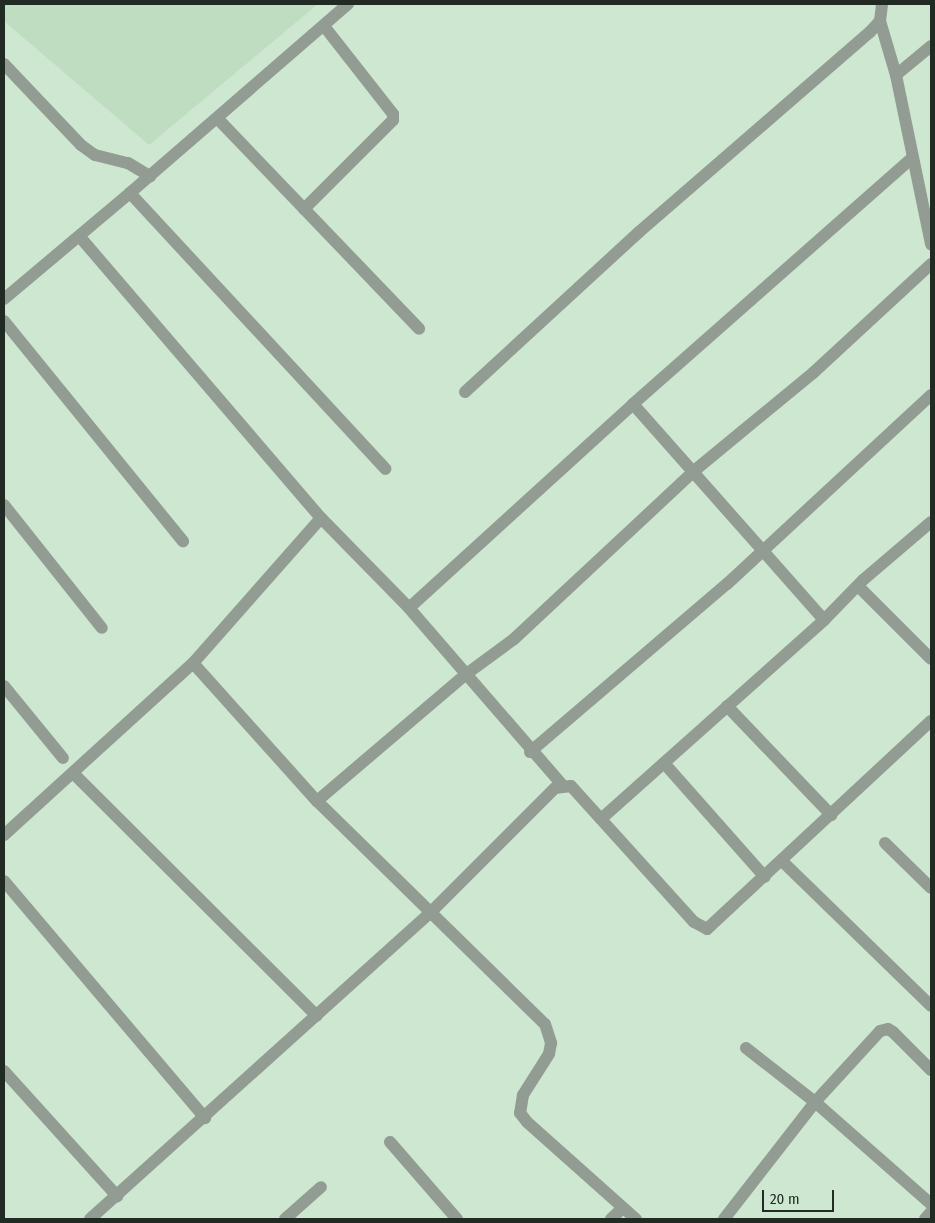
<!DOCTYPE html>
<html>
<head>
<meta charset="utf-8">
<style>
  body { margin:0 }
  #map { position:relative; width:935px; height:1223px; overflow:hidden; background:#cee7d1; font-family:"Fira Sans Condensed",sans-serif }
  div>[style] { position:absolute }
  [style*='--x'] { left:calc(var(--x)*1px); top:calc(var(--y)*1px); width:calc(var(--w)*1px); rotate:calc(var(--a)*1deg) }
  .built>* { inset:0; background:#beddc1 }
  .street>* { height:12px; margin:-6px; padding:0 6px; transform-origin:6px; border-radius:6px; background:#929c93 }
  span { translate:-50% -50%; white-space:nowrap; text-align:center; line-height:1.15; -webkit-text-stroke:4px #cee7d1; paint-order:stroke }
  .frame { position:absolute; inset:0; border:5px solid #222b23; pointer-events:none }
  .scale { position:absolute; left:762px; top:1190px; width:72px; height:22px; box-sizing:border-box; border:2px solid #222b23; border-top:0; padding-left:6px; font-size:15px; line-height:18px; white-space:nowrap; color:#222b23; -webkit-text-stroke:4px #cee7d1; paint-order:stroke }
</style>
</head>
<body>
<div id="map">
  <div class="built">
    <i style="clip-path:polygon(4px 4px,318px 4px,149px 145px,4px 21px)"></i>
  </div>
  <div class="street">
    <i style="--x:348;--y:4;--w:289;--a:139.1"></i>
    <i style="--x:130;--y:193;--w:376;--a:47.2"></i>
    <i style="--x:880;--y:21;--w:56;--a:73.5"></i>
    <i style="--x:896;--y:75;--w:173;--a:78.3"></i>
    <i style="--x:4;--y:64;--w:112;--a:46.5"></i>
    <i style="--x:81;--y:145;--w:17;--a:36"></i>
    <i style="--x:95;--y:155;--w:34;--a:14"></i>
    <i style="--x:128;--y:163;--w:26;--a:31"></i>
    <i style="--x:896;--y:75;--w:45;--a:-39.6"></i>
    <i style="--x:217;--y:118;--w:292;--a:46.2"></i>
    <i style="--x:304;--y:209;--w:126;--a:-45"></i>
    <i style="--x:393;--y:120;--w:6;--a:-90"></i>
    <i style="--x:393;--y:114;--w:112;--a:-128.1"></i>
    <i style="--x:80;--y:237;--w:370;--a:49.4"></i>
    <i style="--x:321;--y:518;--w:126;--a:45.6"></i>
    <i style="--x:409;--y:608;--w:235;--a:49.1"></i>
    <i style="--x:4;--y:299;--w:165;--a:-40.1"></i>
    <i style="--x:4;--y:321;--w:284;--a:50.9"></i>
    <i style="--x:465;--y:392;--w:236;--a:-42.6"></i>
    <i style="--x:639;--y:232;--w:306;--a:-40.9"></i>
    <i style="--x:870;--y:32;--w:15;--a:-48"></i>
    <i style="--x:880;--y:21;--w:17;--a:-83"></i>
    <i style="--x:633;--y:404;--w:288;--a:48.5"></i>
    <i style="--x:4;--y:505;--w:157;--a:51.5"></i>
    <i style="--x:321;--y:518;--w:193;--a:131.4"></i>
    <i style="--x:193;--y:663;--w:186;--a:48.1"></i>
    <i style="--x:317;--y:801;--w:319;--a:44.4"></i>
    <i style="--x:545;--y:1024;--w:20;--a:72"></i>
    <i style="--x:551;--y:1043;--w:11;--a:100"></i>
    <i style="--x:549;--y:1054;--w:49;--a:122.4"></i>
    <i style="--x:523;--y:1095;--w:18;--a:99"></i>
    <i style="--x:520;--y:1113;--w:11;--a:52"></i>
    <i style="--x:527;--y:1122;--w:146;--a:41.7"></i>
    <i style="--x:858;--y:586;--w:103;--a:45"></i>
    <i style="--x:409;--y:608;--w:303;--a:-42.3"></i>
    <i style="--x:633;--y:404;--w:372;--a:-41.4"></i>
    <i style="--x:4;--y:686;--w:93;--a:50.7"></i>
    <i style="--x:727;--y:706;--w:151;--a:46.3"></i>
    <i style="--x:530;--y:752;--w:259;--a:-40.5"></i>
    <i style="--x:727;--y:584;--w:278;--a:-42.8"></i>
    <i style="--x:664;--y:763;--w:152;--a:48.5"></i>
    <i style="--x:73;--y:773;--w:344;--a:44.9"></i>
    <i style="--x:317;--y:801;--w:194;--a:-40.4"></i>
    <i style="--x:465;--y:675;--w:61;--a:-36.3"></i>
    <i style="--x:514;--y:639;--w:246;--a:-43"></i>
    <i style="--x:694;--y:471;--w:154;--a:-39.5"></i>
    <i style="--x:813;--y:373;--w:161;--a:-42.7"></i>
    <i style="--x:601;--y:819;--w:299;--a:-41.7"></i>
    <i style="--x:824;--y:620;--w:56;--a:-45.7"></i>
    <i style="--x:863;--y:580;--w:89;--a:-40.5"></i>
    <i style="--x:4;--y:835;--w:256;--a:-42.3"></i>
    <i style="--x:885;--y:843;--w:64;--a:44.4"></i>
    <i style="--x:782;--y:861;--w:208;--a:44.2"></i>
    <i style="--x:4;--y:881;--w:311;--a:49.7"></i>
    <i style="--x:746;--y:1048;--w:88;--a:38"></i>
    <i style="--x:815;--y:1102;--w:154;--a:41.3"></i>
    <i style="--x:4;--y:1071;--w:169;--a:47.9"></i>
    <i style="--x:390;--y:1142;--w:102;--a:49"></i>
    <i style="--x:90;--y:1219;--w:459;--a:-42"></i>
    <i style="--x:431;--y:912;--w:175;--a:-45"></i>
    <i style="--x:555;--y:788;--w:16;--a:-7"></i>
    <i style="--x:571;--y:786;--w:183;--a:47.9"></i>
    <i style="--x:694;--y:922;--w:15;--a:28"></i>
    <i style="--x:707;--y:929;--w:306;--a:-42.9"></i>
    <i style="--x:285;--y:1219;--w:48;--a:-41.6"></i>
    <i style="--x:611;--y:1219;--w:16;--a:-43"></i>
    <i style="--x:724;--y:1219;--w:148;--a:-52.1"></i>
    <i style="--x:815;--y:1102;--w:96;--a:-47.5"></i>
    <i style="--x:880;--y:1031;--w:8;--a:-14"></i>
    <i style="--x:888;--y:1029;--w:6;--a:31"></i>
    <i style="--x:893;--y:1032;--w:54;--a:45"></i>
    <i style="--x:925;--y:1219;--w:9;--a:-49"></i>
  </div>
  <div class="frame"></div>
  <div class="scale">20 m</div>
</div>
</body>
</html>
